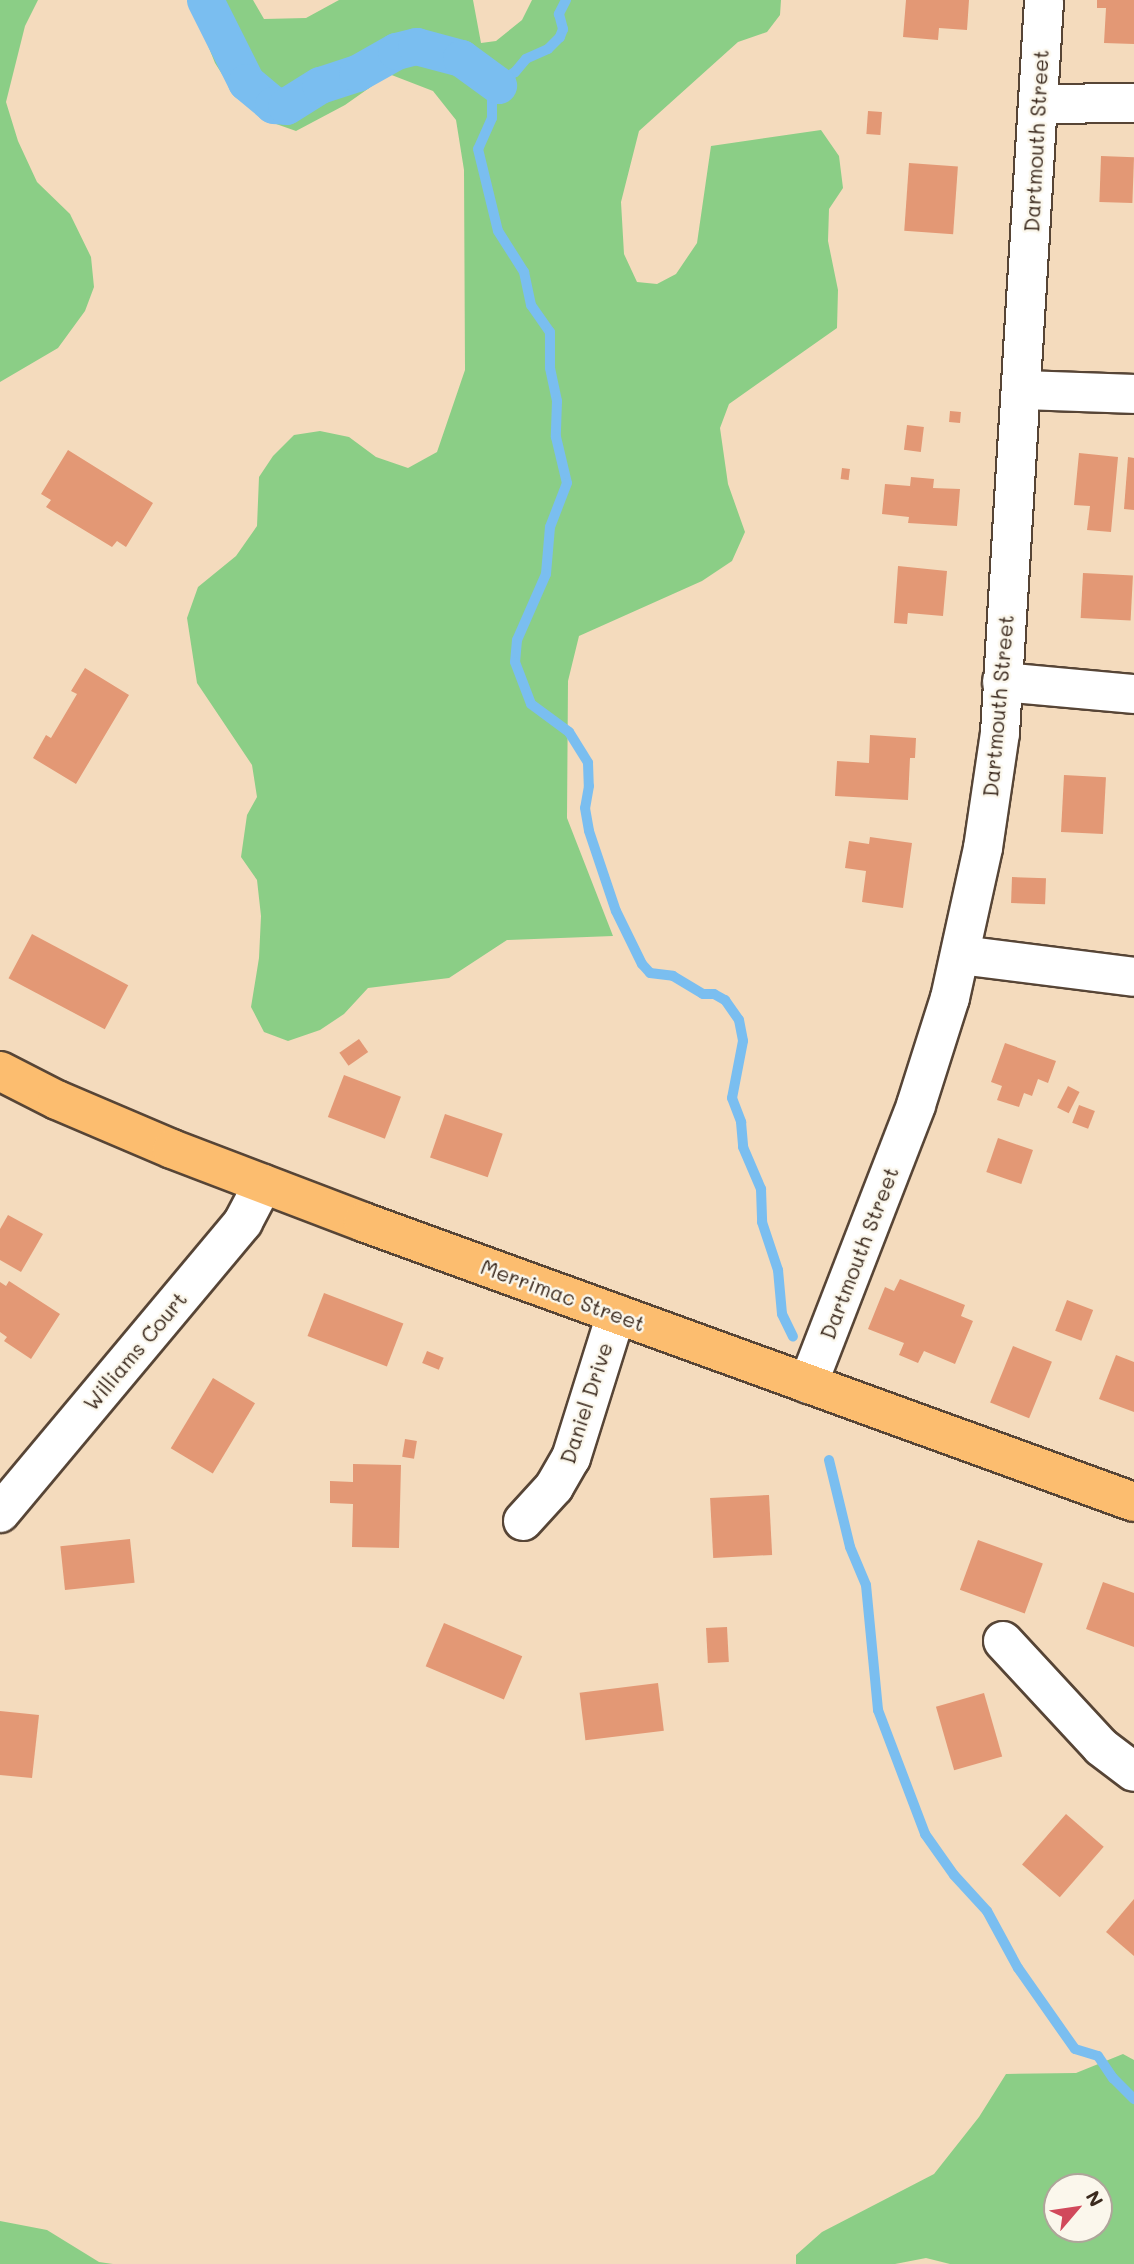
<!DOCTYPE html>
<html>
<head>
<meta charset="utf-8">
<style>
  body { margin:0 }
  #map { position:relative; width:1134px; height:2264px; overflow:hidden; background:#f4dbbd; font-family:Mali,sans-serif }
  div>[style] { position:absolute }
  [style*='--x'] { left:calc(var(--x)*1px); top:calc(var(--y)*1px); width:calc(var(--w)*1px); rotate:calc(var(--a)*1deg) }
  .green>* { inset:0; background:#8bce86 }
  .stream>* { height:10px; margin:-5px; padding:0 5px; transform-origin:5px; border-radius:5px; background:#7abef0 }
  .canal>* { height:37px; margin:-18.5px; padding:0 18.5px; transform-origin:18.5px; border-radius:18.5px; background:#7abef0 }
  .building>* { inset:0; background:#e39875; transform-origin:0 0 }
  .roads { filter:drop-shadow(2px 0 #574536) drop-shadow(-2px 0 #574536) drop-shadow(0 2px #574536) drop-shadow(0 -2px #574536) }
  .minor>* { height:38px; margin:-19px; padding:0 19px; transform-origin:19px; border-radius:19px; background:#fff }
  .major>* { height:38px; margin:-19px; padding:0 19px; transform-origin:19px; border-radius:19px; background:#fcbd6f }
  span { translate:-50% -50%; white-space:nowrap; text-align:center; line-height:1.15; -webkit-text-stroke:5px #fbf7ec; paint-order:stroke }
  .street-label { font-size:21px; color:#3b2a1e }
  .north { position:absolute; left:1043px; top:2173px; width:70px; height:70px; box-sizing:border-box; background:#fbf7ec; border:2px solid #aea59a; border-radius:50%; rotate:61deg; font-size:19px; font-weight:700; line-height:28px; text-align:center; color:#3b2a1e }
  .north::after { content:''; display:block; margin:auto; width:24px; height:32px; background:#d1495b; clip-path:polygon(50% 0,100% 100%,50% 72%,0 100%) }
</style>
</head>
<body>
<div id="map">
  <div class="green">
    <i style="clip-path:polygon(0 0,38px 0,25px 26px,6px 102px,18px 141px,37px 182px,70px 214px,91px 257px,94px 287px,85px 311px,58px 348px,0 382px)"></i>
    <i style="clip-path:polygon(190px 0,253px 0,264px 19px,306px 18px,339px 0,473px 0,481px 43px,496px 41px,522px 20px,532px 0,781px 0,780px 15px,767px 32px,738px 42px,639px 131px,621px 202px,624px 254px,637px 282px,657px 284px,676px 274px,697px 243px,711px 146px,821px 130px,839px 156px,843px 188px,829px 209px,828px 241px,838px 290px,837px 328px,729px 404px,720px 428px,728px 484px,745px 532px,732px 561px,702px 581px,579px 636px,568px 681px,567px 818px,613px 936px,507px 940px,449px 978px,368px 988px,344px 1014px,320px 1030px,288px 1041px,264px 1032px,251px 1007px,259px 958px,261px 916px,257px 880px,241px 857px,247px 815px,257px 797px,252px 765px,197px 683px,187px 618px,198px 587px,236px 556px,257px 526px,259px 477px,273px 456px,294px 435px,320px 431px,349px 437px,376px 457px,408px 468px,437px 452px,465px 370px,464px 170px,456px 120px,433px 91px,389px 74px,345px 105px,296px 131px,262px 119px,236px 96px,215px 63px)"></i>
    <i style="clip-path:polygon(evenodd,1123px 2054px,1134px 2060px,1134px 2264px,950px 2264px,926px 2258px,895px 2264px,796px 2264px,796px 2255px,822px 2232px,934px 2174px,979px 2117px,1006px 2074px,1076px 2073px,1123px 2054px,1057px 2187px,1099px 2187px,1099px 2229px,1057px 2229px,1057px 2187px)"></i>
    <i style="clip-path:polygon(0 2221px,47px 2230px,99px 2262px,113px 2264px,0 2264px)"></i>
  </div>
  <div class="stream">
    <i style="--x:566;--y:0;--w:16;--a:117"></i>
    <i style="--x:559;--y:14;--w:16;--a:75"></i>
    <i style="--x:563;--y:29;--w:9;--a:111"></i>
    <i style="--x:560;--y:37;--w:17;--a:135"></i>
    <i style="--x:548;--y:49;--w:24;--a:156"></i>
    <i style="--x:526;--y:59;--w:17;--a:130"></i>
    <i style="--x:515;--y:72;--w:17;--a:147"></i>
    <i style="--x:501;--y:81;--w:16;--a:125"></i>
    <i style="--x:492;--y:94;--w:24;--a:90"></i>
    <i style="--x:492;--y:118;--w:34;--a:114"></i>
    <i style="--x:478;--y:149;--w:84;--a:76.3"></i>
    <i style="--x:498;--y:231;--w:49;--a:57.6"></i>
    <i style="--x:524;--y:272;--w:34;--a:78"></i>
    <i style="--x:531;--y:305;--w:33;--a:55"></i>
    <i style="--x:550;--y:332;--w:36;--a:90"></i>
    <i style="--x:550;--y:368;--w:34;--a:78"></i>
    <i style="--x:557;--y:401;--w:36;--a:92"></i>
    <i style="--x:556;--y:437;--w:47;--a:76.6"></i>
    <i style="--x:567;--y:483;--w:47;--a:111.1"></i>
    <i style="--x:550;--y:527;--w:47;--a:94.9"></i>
    <i style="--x:546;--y:574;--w:72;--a:113.7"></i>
    <i style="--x:517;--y:640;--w:22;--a:95"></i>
    <i style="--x:515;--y:662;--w:45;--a:69.1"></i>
    <i style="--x:531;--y:704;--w:47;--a:36.4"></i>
    <i style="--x:569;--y:732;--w:36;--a:58"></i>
    <i style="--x:588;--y:763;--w:23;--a:88"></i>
    <i style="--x:589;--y:786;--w:22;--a:100"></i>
    <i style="--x:585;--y:808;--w:23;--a:80"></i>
    <i style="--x:589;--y:831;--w:84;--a:71.4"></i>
    <i style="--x:616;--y:911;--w:59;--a:63.9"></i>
    <i style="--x:642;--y:964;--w:12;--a:48"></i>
    <i style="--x:650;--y:973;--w:23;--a:7"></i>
    <i style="--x:673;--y:976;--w:35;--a:31"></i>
    <i style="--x:703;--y:994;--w:11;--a:0"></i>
    <i style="--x:714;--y:994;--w:13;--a:29"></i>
    <i style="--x:725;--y:1000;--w:24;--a:55"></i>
    <i style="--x:739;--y:1020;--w:21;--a:79"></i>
    <i style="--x:743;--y:1041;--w:58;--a:100.9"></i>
    <i style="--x:732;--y:1098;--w:26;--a:69"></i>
    <i style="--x:741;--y:1122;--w:25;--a:85"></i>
    <i style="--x:743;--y:1147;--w:46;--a:66.8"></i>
    <i style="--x:761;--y:1189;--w:33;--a:88"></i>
    <i style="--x:762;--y:1222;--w:51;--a:71.6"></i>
    <i style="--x:778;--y:1270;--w:44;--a:84.8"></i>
    <i style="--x:782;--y:1314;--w:25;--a:64"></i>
    <i style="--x:829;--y:1460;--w:89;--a:76.4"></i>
    <i style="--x:850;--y:1547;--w:41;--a:67.2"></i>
    <i style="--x:866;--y:1585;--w:126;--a:84.5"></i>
    <i style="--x:878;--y:1710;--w:133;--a:69.2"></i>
    <i style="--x:925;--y:1834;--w:50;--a:54.7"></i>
    <i style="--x:954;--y:1875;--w:49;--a:47.5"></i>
    <i style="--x:987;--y:1911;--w:65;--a:61.5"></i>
    <i style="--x:1018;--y:1968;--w:99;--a:54.9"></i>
    <i style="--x:1075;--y:2049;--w:24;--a:17"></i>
    <i style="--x:1098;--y:2056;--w:27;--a:56"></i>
    <i style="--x:1113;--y:2078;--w:30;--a:45"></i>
  </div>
  <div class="canal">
    <i style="--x:205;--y:0;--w:92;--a:63.4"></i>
    <i style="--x:246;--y:82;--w:35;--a:40"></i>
    <i style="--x:273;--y:105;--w:13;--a:4"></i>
    <i style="--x:286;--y:106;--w:40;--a:-32"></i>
    <i style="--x:320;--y:85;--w:39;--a:-18"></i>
    <i style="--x:357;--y:73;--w:45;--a:-29.4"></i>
    <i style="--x:396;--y:51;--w:21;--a:-14"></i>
    <i style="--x:416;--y:46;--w:47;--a:14.9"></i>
    <i style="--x:461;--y:58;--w:46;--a:36.1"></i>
  </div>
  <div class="building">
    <i style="clip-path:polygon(906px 0,969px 0,967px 30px,939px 28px,938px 40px,903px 37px)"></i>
    <i style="clip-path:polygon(1097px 0,1134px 0,1134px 44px,1104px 43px,1106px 8px,1097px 8px)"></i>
    <i style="left:868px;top:111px;width:14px;height:23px;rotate:4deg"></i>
    <i style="left:1101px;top:156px;width:33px;height:46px;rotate:2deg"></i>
    <i style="left:909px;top:163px;width:49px;height:68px;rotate:4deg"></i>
    <i style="left:950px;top:411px;width:11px;height:11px;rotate:5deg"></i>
    <i style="left:907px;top:425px;width:17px;height:25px;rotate:7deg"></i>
    <i style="clip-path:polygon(68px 450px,153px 503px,126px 547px,117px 541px,112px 547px,46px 507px,51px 500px,41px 494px)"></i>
    <i style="clip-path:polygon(1079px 453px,1118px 457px,1111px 532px,1087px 530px,1090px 506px,1074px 505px)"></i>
    <i style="clip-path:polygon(1128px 457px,1134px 458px,1134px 510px,1124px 509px)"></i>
    <i style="left:842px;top:468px;width:8px;height:11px;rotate:7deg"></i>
    <i style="clip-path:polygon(911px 477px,934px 479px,933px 488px,960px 489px,957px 526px,908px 523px,909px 517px,882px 514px,885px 484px,910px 486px)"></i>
    <i style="clip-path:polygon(898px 566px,947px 571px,943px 616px,908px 613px,907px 624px,894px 623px)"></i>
    <i style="left:1083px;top:573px;width:50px;height:45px;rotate:3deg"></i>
    <i style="clip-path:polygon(85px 668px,129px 695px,76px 784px,33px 758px,46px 735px,51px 738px,77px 694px,71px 691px)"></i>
    <i style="clip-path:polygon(870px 735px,916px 738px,915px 758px,910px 758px,908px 800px,835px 796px,837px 761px,869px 763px)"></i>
    <i style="left:1064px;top:775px;width:42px;height:57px;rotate:3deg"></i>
    <i style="clip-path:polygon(870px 837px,912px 843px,903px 908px,862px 902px,866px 871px,845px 868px,849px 841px,869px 844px)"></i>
    <i style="left:1012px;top:877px;width:34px;height:26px;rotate:2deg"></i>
    <i style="left:32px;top:934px;width:109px;height:50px;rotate:28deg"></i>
    <i style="left:359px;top:1039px;width:16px;height:24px;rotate:55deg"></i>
    <i style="clip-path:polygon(1005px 1043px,1056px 1061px,1048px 1083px,1038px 1079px,1032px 1096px,1024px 1093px,1019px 1107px,997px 1100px,1002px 1086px,991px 1082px)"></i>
    <i style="left:344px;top:1075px;width:61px;height:45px;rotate:21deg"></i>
    <i style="left:1068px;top:1086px;width:13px;height:24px;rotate:27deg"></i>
    <i style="left:1079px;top:1105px;width:17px;height:19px;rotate:21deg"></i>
    <i style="left:445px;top:1114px;width:61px;height:46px;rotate:19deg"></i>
    <i style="left:998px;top:1138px;width:37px;height:36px;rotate:19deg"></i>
    <i style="clip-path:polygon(8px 1215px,43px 1234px,21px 1272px,0 1260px,0 1229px)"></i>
    <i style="clip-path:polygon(900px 1279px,965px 1305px,961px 1316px,973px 1321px,955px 1364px,924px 1351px,918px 1363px,899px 1355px,904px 1343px,868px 1329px,885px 1287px,894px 1291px)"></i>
    <i style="clip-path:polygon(9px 1281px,60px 1314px,31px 1359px,4px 1341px,7px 1337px,0 1332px,0 1282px,6px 1286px)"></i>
    <i style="left:324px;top:1293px;width:85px;height:46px;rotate:21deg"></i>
    <i style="left:1067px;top:1300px;width:28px;height:33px;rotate:21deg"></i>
    <i style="left:1013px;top:1346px;width:42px;height:61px;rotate:22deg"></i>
    <i style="left:427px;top:1351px;width:18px;height:13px;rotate:22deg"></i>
    <i style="clip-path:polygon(1116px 1355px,1134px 1362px,1134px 1412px,1099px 1399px)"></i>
    <i style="left:213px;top:1378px;width:49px;height:82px;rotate:31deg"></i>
    <i style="left:405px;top:1439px;width:12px;height:18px;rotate:9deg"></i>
    <i style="clip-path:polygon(353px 1464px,401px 1465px,399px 1548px,352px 1547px,353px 1504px,330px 1503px,330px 1481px,353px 1482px)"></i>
    <i style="left:769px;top:1495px;width:60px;height:59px;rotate:87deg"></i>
    <i style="left:130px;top:1539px;width:44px;height:70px;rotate:84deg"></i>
    <i style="left:978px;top:1540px;width:69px;height:53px;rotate:20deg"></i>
    <i style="clip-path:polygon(1103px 1582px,1134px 1593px,1134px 1647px,1086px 1629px)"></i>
    <i style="left:444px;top:1623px;width:85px;height:47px;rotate:23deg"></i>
    <i style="left:727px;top:1627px;width:35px;height:21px;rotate:87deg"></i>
    <i style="left:658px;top:1683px;width:48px;height:79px;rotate:83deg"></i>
    <i style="left:984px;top:1693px;width:66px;height:50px;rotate:74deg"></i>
    <i style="clip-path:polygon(0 1711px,39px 1715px,32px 1778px,0 1775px)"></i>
    <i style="left:1066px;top:1814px;width:50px;height:67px;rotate:41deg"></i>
    <i style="clip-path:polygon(1134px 1899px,1134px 1956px,1106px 1932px)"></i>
  </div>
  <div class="roads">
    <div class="minor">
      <i style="--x:1038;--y:104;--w:96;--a:-0.6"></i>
      <i style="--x:1021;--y:390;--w:113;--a:2"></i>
      <i style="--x:1002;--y:682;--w:133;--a:5.2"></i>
      <i style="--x:961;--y:955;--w:174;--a:7.2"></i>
      <i style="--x:808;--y:1384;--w:299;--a:-68.8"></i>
      <i style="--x:916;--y:1105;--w:112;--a:-72.4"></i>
      <i style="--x:950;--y:998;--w:154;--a:-77.6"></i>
      <i style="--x:983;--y:848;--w:116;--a:-81.6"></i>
      <i style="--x:1000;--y:733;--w:734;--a:-86.56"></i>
      <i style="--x:0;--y:1513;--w:379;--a:-50.1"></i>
      <i style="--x:243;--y:1222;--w:43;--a:-62.2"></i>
      <i style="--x:523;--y:1521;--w:46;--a:-47.6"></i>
      <i style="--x:554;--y:1487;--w:34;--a:-60"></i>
      <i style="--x:571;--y:1458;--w:151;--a:-72.6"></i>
      <i style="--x:1003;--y:1641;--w:144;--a:47.2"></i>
      <i style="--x:1101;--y:1747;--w:41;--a:37.1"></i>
    </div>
    <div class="major">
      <i style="--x:0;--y:1071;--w:64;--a:27"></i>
      <i style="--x:57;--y:1100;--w:125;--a:23.1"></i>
      <i style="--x:172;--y:1149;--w:204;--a:20.9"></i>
      <i style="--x:363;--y:1222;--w:820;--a:19.96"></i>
    </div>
  </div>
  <div class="street-label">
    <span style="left:1036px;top:141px;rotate:-87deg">Dartmouth Street</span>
    <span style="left:998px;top:706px;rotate:-85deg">Dartmouth Street</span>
    <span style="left:859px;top:1253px;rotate:-69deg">Dartmouth Street</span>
    <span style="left:563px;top:1295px;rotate:20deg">Merrimac Street</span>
    <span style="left:135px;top:1351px;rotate:-50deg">Williams Court</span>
    <span style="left:586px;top:1403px;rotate:-72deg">Daniel Drive</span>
  </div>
  <div class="north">N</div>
</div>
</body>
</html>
